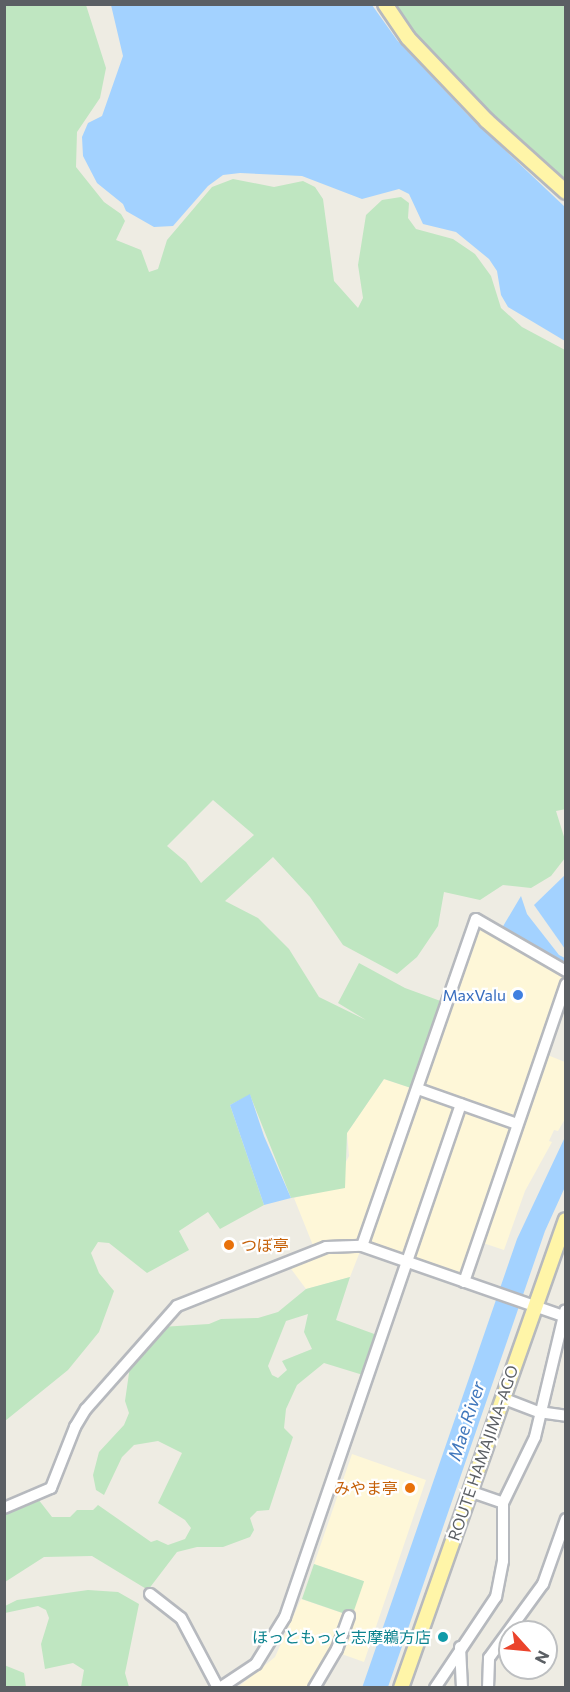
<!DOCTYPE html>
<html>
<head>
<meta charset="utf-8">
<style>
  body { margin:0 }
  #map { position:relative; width:570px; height:1692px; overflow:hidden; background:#eeece3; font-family:Commissioner,"Noto Sans JP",sans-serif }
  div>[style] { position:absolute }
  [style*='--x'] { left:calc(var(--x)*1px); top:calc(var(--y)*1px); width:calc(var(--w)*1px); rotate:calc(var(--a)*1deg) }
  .commercial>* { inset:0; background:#fef7d8 }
  .green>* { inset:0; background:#bfe6c1; transform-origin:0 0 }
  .water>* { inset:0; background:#a3d2ff }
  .roads { filter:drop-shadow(2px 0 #b6b9be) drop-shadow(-2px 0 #b6b9be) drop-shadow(0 2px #b6b9be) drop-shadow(0 -2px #b6b9be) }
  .minor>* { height:10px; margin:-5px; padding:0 5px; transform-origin:5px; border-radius:5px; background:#fff }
  .major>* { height:14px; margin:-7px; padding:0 7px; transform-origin:7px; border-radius:7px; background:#fff5a8 }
  .dots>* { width:16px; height:16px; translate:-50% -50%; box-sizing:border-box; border:3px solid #fff; border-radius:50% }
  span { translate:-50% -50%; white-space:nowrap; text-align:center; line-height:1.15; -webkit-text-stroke:4.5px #fff; paint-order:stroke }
  .shop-label { font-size:16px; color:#366cbe }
  .right { translate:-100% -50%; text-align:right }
  .food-label { font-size:16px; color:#c56008 }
  .left { translate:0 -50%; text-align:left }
  .street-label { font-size:16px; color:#5b5f64 }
  .culture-label { font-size:16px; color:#0d838f }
  .water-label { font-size:18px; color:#4077bc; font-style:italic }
  .frame { position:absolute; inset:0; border:6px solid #5b5f64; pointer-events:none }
  .north { position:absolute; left:498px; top:1620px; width:60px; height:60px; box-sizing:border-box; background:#fff; border:2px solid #bdbfc1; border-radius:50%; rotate:117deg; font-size:16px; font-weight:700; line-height:24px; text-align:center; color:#5b5f64 }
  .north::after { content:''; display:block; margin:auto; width:21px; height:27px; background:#eb442c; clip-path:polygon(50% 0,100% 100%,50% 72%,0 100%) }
</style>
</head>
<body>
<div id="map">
  <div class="commercial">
    <i style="clip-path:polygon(476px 922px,565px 975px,565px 997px,545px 1054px,565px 1062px,565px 1119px,558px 1131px,554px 1130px,549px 1141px,552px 1142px,525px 1191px,504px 1250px,480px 1242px,465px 1287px,361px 1249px,350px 1277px,306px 1289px,286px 1262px,314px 1248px,294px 1198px,332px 1188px,349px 1156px,347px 1133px,384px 1079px,414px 1089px)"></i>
    <i style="clip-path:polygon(352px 1454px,426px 1480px,364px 1662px,336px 1652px,313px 1687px,237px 1688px,275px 1657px,301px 1599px,351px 1616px,363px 1581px,314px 1564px)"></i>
  </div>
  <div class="green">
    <i style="clip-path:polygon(evenodd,5px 5px,86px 5px,106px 68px,100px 98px,77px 132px,76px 167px,104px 202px,121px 214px,125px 221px,116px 240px,141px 250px,149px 272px,158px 269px,167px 240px,212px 187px,233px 179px,274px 187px,303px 181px,315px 187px,323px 199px,334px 281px,358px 308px,363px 298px,358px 265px,366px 215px,382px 200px,401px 197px,409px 203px,408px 218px,416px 229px,453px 239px,475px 254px,491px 276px,501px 308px,522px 327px,565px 350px,566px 809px,556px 811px,565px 840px,565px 858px,551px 876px,531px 888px,503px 885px,480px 900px,444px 892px,438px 926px,417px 957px,397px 974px,343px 945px,310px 897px,273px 857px,225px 901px,258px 918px,289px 949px,319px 997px,366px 1020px,338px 1003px,359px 963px,405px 988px,446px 1003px,414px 1089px,384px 1079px,347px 1133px,345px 1188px,291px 1198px,250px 1095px,230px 1105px,264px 1205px,220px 1229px,208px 1212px,179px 1231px,189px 1250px,147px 1273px,109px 1243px,98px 1242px,91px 1253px,99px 1273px,114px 1291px,99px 1332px,68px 1370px,5px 1421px,5px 5px,213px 800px,254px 835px,201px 883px,186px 862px,167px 846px,213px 800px)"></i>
    <i style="clip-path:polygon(394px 5px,565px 5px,565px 194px,471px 112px)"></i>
    <i style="clip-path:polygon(evenodd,350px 1277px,336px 1320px,377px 1335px,363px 1375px,324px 1363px,297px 1385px,286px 1409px,284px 1428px,293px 1437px,269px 1510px,257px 1511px,250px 1518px,254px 1530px,250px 1537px,223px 1547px,197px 1547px,177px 1552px,148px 1590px,92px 1556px,44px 1557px,5px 1582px,4px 1511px,38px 1499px,52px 1517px,70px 1517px,77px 1510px,93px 1510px,98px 1505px,151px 1542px,157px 1540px,168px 1545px,185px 1539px,191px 1528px,185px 1520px,158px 1503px,182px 1453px,158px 1441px,134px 1445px,122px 1457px,104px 1495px,96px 1490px,93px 1475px,99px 1452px,124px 1425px,129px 1413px,125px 1401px,130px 1366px,161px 1327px,209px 1324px,221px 1319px,258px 1318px,278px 1312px,306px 1289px,350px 1277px,308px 1314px,304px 1332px,312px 1349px,282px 1361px,287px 1370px,278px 1378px,272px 1375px,268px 1366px,286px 1321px,308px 1314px)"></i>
    <i style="left:314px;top:1564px;width:53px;height:37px;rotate:19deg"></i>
    <i style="clip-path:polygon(88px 1590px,118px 1592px,139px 1604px,125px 1673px,129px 1687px,81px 1687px,84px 1670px,73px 1663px,45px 1669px,41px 1644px,49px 1618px,46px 1610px,38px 1606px,5px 1613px,5px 1606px,17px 1600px)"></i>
    <i style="clip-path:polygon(4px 1665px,24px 1673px,26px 1687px,5px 1687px)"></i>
  </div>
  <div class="water">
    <i style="clip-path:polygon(111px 5px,372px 5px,397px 40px,468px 115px,565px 207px,565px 341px,508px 307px,501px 295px,497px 271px,489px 259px,456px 232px,423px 224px,409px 194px,399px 189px,362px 199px,302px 176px,240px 173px,223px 175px,208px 186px,173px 226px,154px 227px,126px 211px,123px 204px,97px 183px,83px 156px,82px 137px,88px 123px,102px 116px,123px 56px)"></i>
    <i style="clip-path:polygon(565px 875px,565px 949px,534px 905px)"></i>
    <i style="clip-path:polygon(521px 896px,527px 914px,559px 955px,565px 958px,565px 966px,502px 928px)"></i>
    <i style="clip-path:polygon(250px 1094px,264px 1136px,291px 1198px,264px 1205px,230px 1105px)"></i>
    <i style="clip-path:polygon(565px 1137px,565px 1187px,545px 1231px,388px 1687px,362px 1688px,517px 1239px)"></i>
  </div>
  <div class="roads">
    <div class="minor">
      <i style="--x:418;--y:1089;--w:105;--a:19.5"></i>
      <i style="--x:362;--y:1246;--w:346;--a:-70.8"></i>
      <i style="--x:476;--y:919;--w:104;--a:30"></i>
      <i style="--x:464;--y:1282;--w:315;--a:-71.1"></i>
      <i style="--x:502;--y:1398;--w:40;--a:21"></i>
      <i style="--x:539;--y:1412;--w:27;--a:8"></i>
      <i style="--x:469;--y:1491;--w:36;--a:19"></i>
      <i style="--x:4;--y:1508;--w:51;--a:-23.1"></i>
      <i style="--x:51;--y:1488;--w:66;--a:-68.5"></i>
      <i style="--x:75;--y:1427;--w:21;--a:-59"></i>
      <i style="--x:86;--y:1409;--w:137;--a:-48.5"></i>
      <i style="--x:177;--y:1306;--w:160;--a:-21.6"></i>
      <i style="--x:326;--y:1247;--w:36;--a:-2"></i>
      <i style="--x:362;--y:1246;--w:216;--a:19.2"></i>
      <i style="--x:150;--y:1594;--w:39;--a:38"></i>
      <i style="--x:181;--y:1618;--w:79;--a:62.1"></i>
      <i style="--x:460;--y:1647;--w:41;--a:87.2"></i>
      <i style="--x:220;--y:1688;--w:43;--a:-33.7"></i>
      <i style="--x:256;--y:1664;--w:55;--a:-58.3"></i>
      <i style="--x:285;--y:1617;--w:542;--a:-71.06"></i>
      <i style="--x:314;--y:1688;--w:45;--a:-59.5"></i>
      <i style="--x:337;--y:1649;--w:35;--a:-70"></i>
      <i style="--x:435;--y:1688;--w:110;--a:-56.2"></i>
      <i style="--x:496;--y:1597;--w:37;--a:-79"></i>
      <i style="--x:503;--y:1561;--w:58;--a:-90"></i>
      <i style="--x:503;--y:1503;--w:73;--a:-64.1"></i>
      <i style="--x:535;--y:1437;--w:130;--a:-76.6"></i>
      <i style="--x:488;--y:1688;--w:30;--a:-88"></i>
      <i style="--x:489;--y:1658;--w:92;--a:-53.9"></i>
      <i style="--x:543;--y:1584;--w:69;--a:-70.5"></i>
    </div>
    <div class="major">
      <i style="--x:385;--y:4;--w:41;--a:55.9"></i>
      <i style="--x:408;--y:38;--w:115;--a:46.4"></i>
      <i style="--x:487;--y:121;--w:106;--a:41.9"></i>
      <i style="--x:401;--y:1688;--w:496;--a:-70.6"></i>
    </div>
  </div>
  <div class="dots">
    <i style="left:518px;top:995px;background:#3f7fe0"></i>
    <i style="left:229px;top:1245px;background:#e8710a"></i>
    <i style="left:410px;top:1488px;background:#e8710a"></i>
    <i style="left:443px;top:1637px;background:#0f9aa8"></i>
  </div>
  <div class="shop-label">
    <span class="right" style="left:506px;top:995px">MaxValu</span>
  </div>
  <div class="food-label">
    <span class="left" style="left:241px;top:1245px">つぼ亭</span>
    <span class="right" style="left:398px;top:1488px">みやま亭</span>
  </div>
  <div class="street-label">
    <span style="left:483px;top:1453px;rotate:-71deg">ROUTE HAMAJIMA-AGO</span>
  </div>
  <div class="culture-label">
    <span class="right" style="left:431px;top:1637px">ほっともっと 志摩鵜方店</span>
  </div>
  <div class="water-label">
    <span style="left:466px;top:1421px;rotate:-72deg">Mae River</span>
  </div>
  <div class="frame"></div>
  <div class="north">N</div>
</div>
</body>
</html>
